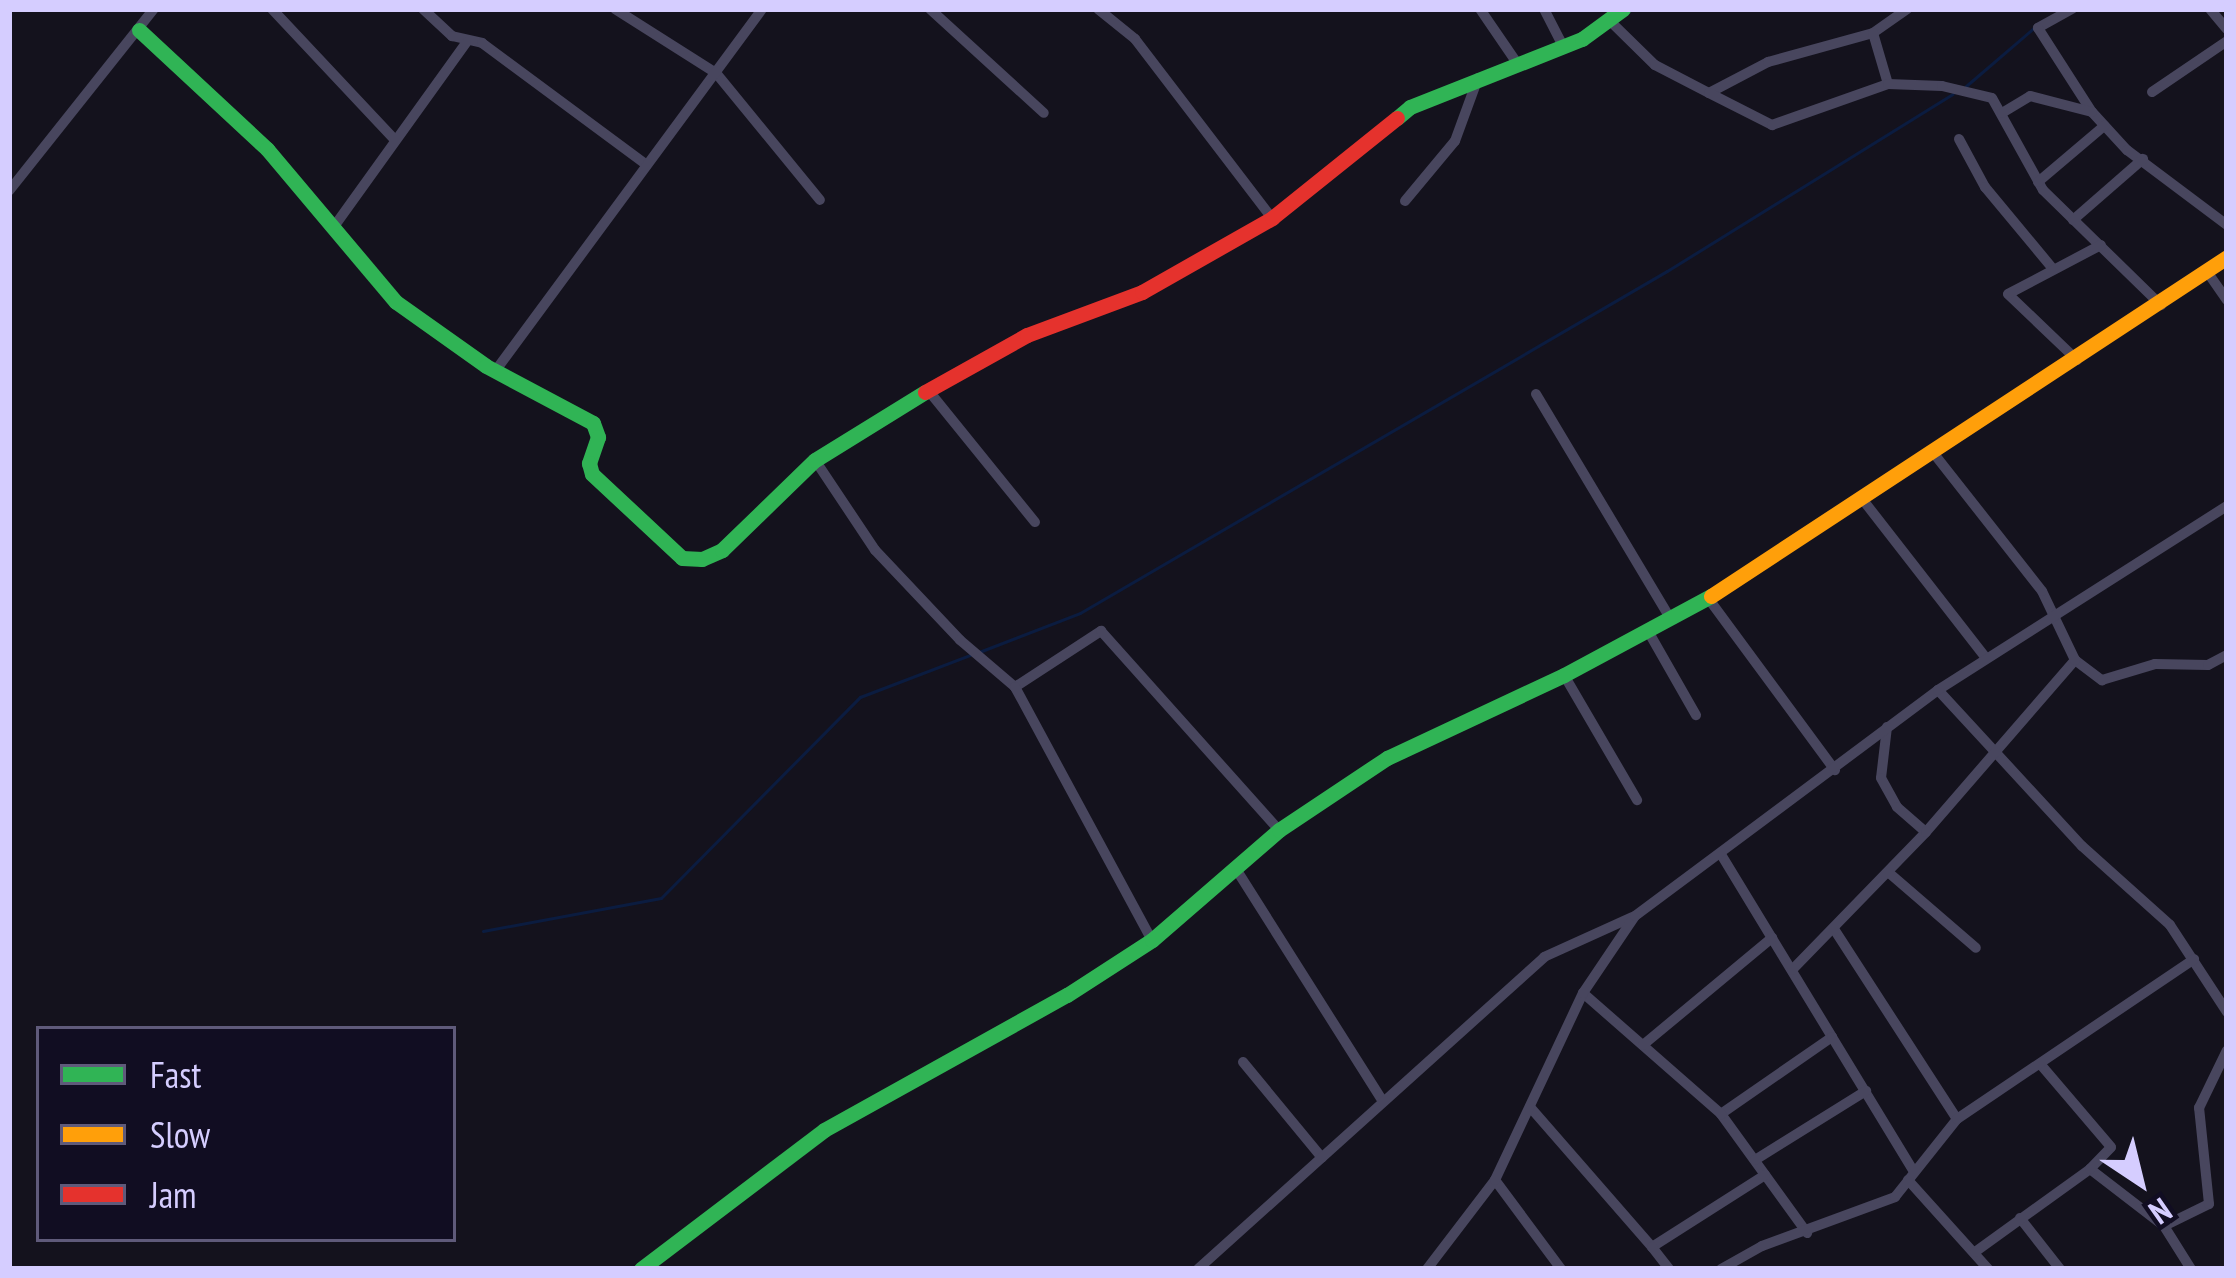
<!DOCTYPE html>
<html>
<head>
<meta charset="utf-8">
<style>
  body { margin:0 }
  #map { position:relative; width:2236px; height:1278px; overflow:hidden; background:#14121d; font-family:"PT Sans Narrow",sans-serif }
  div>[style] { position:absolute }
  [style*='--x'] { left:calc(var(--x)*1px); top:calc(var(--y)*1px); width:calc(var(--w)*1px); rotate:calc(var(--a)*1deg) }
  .stream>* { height:3px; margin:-1.5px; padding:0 1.5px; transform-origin:1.5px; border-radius:1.5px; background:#0b1c40 }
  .street>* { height:10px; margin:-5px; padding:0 5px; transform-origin:5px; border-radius:5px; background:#48465e }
  .fast>* { height:15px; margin:-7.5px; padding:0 7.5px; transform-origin:7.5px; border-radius:7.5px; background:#30b455 }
  .slow>* { height:15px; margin:-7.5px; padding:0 7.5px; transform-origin:7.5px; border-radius:7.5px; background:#ff9f0a }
  .jam>* { height:15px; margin:-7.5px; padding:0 7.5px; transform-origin:7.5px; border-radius:7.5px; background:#e5322d }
  span { translate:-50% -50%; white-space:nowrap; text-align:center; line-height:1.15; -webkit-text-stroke:12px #110d22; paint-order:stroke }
  .frame { position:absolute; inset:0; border:12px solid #d5cdff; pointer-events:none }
  .legend { position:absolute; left:36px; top:1026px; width:420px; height:216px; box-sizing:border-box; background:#110d22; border:3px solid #5f5a7a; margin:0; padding:15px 21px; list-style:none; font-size:36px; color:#d5cdff }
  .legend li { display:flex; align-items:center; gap:24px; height:60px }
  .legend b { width:60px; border:3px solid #5f5a7a }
  .north { position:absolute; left:2080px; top:1122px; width:120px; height:120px; -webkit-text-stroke:9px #110d22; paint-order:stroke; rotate:145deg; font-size:33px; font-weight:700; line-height:48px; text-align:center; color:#d5cdff }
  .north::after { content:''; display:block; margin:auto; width:42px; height:54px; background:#d5cdff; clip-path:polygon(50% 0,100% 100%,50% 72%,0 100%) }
</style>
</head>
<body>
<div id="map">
  <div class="stream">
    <i style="--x:1966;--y:86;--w:92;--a:-40.6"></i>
    <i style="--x:979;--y:652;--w:108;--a:-21.1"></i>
    <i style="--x:1080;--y:613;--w:679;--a:-30.23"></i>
    <i style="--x:1667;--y:271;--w:336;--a:-31.8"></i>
    <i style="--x:483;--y:931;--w:181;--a:-10.5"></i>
    <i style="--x:661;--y:898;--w:283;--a:-45.3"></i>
    <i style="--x:860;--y:697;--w:118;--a:-20.9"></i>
  </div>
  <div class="street">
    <i style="--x:272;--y:9;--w:178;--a:46.8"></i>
    <i style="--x:423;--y:9;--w:40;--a:43"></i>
    <i style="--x:452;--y:36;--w:31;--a:13"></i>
    <i style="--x:482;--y:43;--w:205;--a:36.5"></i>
    <i style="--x:615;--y:9;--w:120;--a:32.4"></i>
    <i style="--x:716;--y:73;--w:164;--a:50.7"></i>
    <i style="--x:930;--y:9;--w:154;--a:42.4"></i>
    <i style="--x:1098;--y:9;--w:48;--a:39"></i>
    <i style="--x:1135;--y:39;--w:225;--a:52.6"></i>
    <i style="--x:1480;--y:9;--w:65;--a:55.6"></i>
    <i style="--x:1544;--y:9;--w:42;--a:62.8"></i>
    <i style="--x:2072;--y:9;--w:39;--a:151"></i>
    <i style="--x:2038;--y:28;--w:100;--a:57.3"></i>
    <i style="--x:2092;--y:112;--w:52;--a:47.4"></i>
    <i style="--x:2127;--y:150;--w:125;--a:36.9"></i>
    <i style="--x:2210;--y:9;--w:26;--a:50"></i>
    <i style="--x:1610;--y:21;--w:63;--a:44.4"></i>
    <i style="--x:1655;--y:65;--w:61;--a:27.4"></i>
    <i style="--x:1709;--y:93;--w:67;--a:-27.7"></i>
    <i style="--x:1768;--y:62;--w:109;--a:-15.4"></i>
    <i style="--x:1873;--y:33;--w:42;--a:-35.2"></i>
    <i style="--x:1873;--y:33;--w:53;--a:73.6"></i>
    <i style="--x:2152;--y:92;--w:91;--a:-34.2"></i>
    <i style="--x:1709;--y:93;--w:71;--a:26.9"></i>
    <i style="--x:1772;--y:125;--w:123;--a:-19.5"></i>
    <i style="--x:1888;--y:84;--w:54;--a:2.1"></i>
    <i style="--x:1942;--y:86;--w:51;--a:13.5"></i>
    <i style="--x:1992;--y:98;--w:105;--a:61"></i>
    <i style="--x:2043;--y:190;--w:165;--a:44.3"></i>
    <i style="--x:2002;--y:113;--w:33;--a:-31"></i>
    <i style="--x:2030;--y:96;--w:64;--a:14.5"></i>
    <i style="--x:1959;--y:139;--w:55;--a:61.6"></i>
    <i style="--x:1985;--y:187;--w:107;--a:50.3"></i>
    <i style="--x:2038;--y:182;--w:87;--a:-40.3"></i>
    <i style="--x:9;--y:191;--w:233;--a:-51.5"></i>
    <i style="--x:1405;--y:201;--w:78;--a:-50.2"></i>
    <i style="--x:1455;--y:141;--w:67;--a:-69.9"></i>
    <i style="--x:2073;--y:220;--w:93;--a:-41.1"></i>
    <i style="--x:333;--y:228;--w:228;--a:-54.3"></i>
    <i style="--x:2208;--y:273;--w:33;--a:55"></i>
    <i style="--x:2077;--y:360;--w:95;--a:-136.3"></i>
    <i style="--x:2008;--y:294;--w:105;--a:-27.8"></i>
    <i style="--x:496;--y:370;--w:448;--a:-53.6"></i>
    <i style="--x:928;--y:390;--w:170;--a:51"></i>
    <i style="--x:1536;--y:394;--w:261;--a:59.1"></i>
    <i style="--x:815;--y:460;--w:108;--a:56.3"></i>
    <i style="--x:875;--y:550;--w:124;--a:46.6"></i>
    <i style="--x:960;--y:640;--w:72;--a:40.5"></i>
    <i style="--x:1015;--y:687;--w:103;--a:-33.1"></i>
    <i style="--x:1101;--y:631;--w:267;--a:48.2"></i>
    <i style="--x:1863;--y:500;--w:200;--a:52.1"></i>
    <i style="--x:1708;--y:598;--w:214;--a:53.6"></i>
    <i style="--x:1648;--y:631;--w:97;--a:60.3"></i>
    <i style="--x:2075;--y:660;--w:34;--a:37"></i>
    <i style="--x:2102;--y:680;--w:55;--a:-16.8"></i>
    <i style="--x:2155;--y:664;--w:53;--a:1.1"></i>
    <i style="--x:2208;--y:665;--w:21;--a:-28"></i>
    <i style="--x:1564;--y:675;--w:145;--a:59.7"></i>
    <i style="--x:1015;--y:687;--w:288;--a:61.6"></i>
    <i style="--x:1938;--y:690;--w:212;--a:47.3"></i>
    <i style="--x:2082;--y:846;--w:118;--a:41.9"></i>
    <i style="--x:2170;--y:925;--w:104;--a:56.8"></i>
    <i style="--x:1887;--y:727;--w:51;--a:96.7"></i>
    <i style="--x:1881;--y:778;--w:33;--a:61"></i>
    <i style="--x:1897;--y:807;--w:38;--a:41"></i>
    <i style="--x:1722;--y:856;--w:212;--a:58.7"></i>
    <i style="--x:1832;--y:1037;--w:135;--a:145.3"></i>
    <i style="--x:1721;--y:1114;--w:147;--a:54.1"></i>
    <i style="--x:1236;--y:869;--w:273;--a:57.7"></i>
    <i style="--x:1888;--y:872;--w:116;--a:40.8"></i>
    <i style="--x:1834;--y:929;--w:226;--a:57.1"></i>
    <i style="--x:1792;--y:970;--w:192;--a:-45.8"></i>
    <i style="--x:1926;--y:832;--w:228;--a:-49.1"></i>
    <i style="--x:2075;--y:660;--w:76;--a:-115.6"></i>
    <i style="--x:2042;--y:591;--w:174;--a:-128.2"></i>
    <i style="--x:1583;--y:993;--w:184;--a:41.2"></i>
    <i style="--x:1832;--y:1037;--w:158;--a:58.7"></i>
    <i style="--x:1643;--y:1045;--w:168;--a:-39.7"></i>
    <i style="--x:1243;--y:1062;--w:124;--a:50.5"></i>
    <i style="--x:1530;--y:1107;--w:186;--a:48.9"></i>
    <i style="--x:1652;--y:1247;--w:134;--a:-32.5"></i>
    <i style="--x:1755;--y:1160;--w:131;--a:-31.9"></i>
    <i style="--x:2090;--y:1169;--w:93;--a:37.6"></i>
    <i style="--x:2164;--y:1226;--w:51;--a:57.9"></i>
    <i style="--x:1495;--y:1180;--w:111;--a:53.4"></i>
    <i style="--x:1908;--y:1180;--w:120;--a:48"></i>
    <i style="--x:2020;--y:1218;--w:65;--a:51.9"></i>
    <i style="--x:2164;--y:1226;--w:50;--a:-26.1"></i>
    <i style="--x:2209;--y:1204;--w:97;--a:-95.9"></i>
    <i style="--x:2199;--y:1108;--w:64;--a:-64.2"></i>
    <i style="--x:1652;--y:1247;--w:28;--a:52"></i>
    <i style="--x:1975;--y:1252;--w:142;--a:-35.8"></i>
    <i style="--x:2090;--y:1169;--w:30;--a:-46"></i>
    <i style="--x:2111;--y:1147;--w:109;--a:-130.5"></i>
    <i style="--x:1198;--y:1269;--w:466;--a:-42"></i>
    <i style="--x:1544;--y:957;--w:97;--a:-24.4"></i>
    <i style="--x:1427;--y:1269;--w:112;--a:-52.6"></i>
    <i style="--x:1495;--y:1180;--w:207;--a:-64.8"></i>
    <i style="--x:1583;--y:993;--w:93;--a:-56"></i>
    <i style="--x:1635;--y:916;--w:378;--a:-36.7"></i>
    <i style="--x:1938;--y:690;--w:343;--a:-32.5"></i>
    <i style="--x:1721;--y:1269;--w:47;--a:-29.3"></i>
    <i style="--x:1762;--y:1246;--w:142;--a:-20.2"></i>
    <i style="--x:1895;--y:1197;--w:100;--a:-51.5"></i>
    <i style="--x:1957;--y:1119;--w:286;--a:-34"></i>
  </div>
  <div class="fast">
    <i style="--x:139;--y:30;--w:175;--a:42.9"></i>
    <i style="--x:267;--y:149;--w:200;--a:49.9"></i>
    <i style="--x:396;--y:302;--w:110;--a:35.4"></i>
    <i style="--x:486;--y:366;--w:121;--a:28"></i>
    <i style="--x:593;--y:423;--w:15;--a:70"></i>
    <i style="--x:598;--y:437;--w:28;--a:109"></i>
    <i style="--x:589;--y:463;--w:11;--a:75"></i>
    <i style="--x:592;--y:474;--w:123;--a:43"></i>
    <i style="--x:682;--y:558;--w:20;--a:3"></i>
    <i style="--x:702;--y:559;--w:22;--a:-24"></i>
    <i style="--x:722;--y:550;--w:129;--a:-44.1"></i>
    <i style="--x:815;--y:460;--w:129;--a:-31.7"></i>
    <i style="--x:1397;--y:118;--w:17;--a:-40"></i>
    <i style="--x:1410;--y:107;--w:185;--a:-21.6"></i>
    <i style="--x:1582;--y:39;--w:51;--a:-36.2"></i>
    <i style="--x:641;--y:1269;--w:230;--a:-37.2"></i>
    <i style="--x:824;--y:1130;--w:278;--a:-29.1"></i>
    <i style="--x:1067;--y:995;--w:101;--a:-32.9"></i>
    <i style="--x:1152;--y:940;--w:168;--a:-40.9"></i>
    <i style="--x:1279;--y:830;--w:130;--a:-33.7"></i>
    <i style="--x:1387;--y:758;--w:195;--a:-25.1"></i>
    <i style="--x:1564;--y:675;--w:167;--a:-28.3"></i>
  </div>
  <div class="slow">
    <i style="--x:1711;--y:596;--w:617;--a:-33.3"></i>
  </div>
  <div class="jam">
    <i style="--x:925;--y:392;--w:117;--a:-29.2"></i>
    <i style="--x:1027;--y:335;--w:123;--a:-20.5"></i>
    <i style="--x:1142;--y:292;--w:150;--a:-29.6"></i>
    <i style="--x:1272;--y:218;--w:160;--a:-38.7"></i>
  </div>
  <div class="frame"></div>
  <ul class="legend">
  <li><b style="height:15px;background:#30b455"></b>Fast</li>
  <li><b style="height:15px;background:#ff9f0a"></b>Slow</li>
  <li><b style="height:15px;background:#e5322d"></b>Jam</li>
  </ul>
  <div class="north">N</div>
</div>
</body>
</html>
